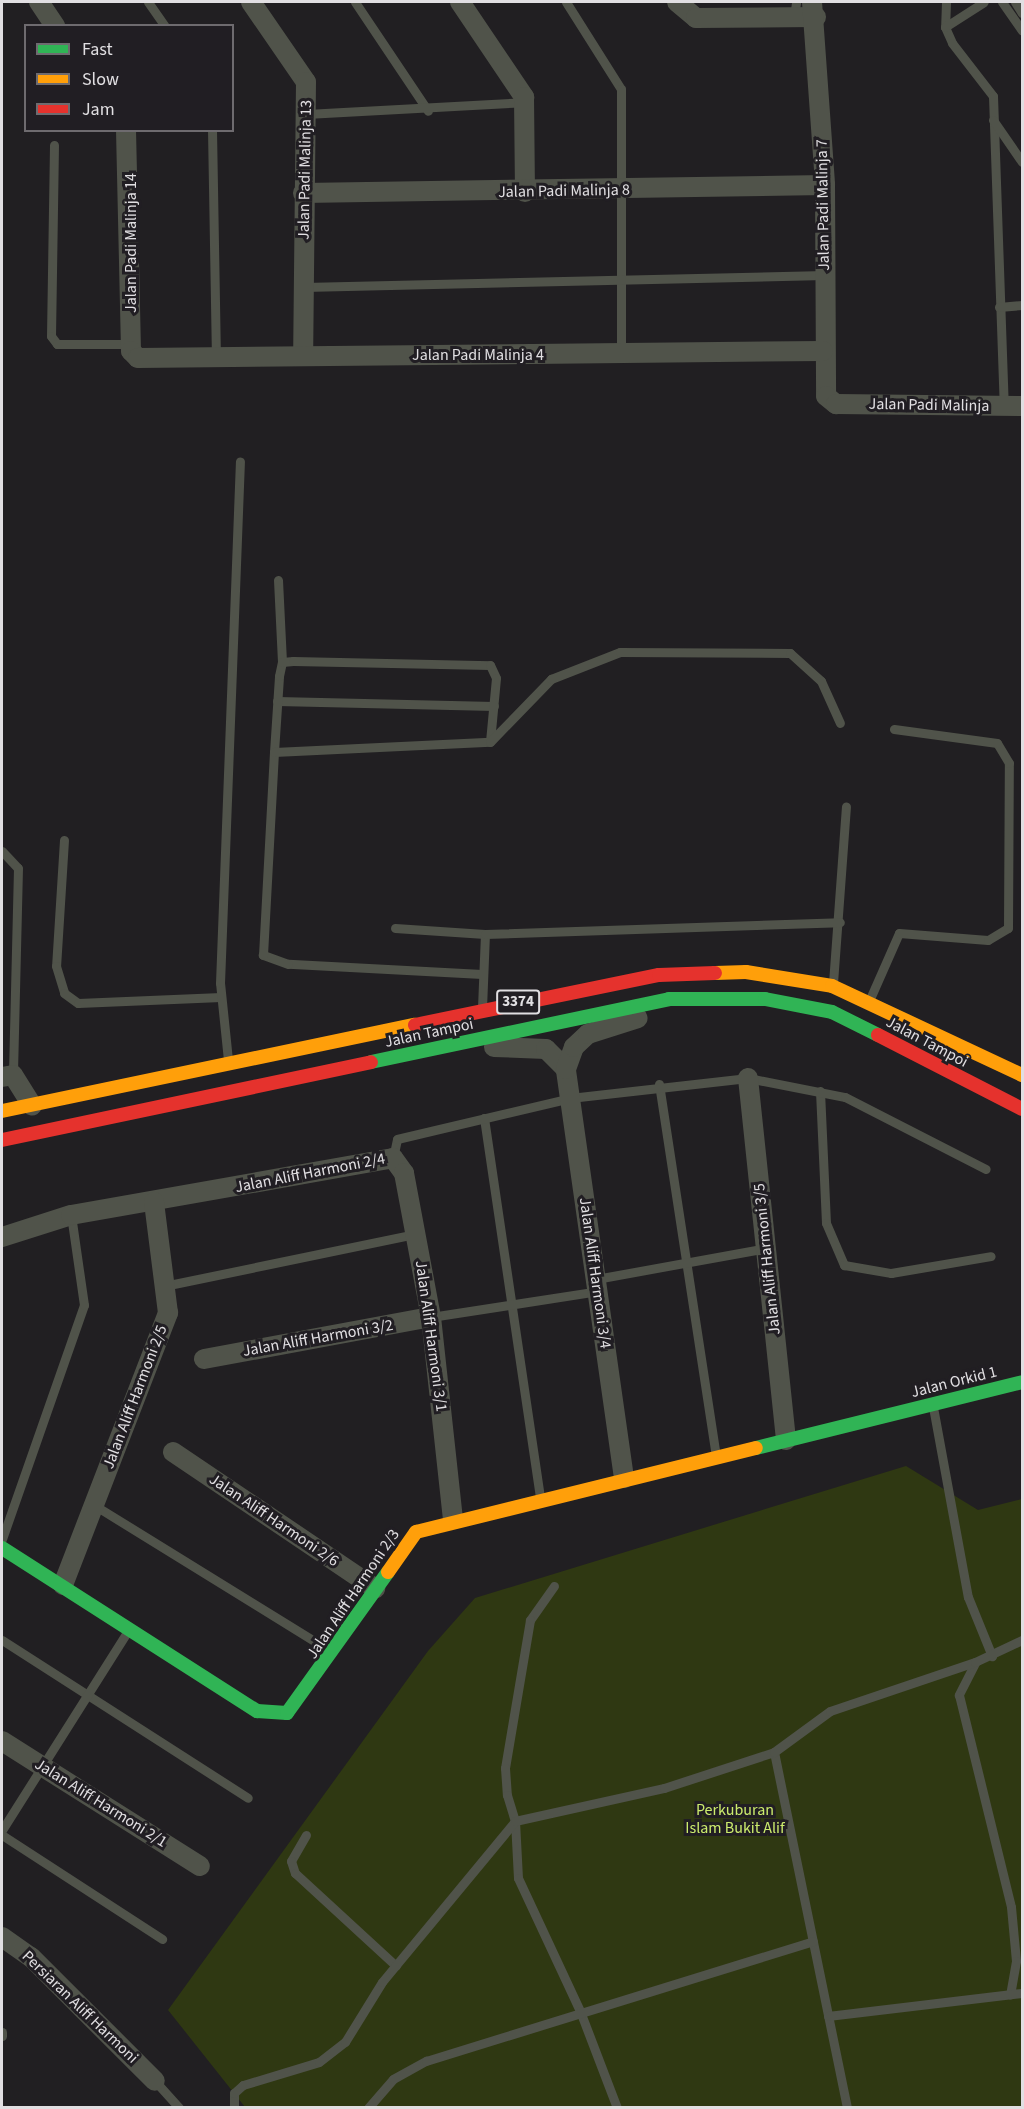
<!DOCTYPE html>
<html>
<head>
<meta charset="utf-8">
<style>
  body { margin:0 }
  #map { position:relative; width:1024px; height:2109px; overflow:hidden; background:#211f22; font-family:"Source Sans 3",sans-serif }
  div>[style] { position:absolute }
  [style*='--x'] { left:calc(var(--x)*1px); top:calc(var(--y)*1px); width:calc(var(--w)*1px); rotate:calc(var(--a)*1deg) }
  .green>* { inset:0; background:#2f3812 }
  .lane>* { height:9px; margin:-4.5px; padding:0 4.5px; transform-origin:4.5px; border-radius:4.5px; background:#50534a }
  .street>* { height:20px; margin:-10px; padding:0 10px; transform-origin:10px; border-radius:10px; background:#50534a }
  .fast>* { height:14px; margin:-7px; padding:0 7px; transform-origin:7px; border-radius:7px; background:#30b455 }
  .slow>* { height:14px; margin:-7px; padding:0 7px; transform-origin:7px; border-radius:7px; background:#ff9f0a }
  .jam>* { height:14px; margin:-7px; padding:0 7px; transform-origin:7px; border-radius:7px; background:#e5322d }
  span { translate:-50% -50%; white-space:nowrap; text-align:center; line-height:1.15; -webkit-text-stroke:6px #211e23; paint-order:stroke }
  .shield-label span { padding:2px 4px; background:#211e23; border:2px solid; border-radius:4px; -webkit-text-stroke-width:0 }
  .shield-label { font-size:15px; color:#e1dfe2; font-weight:700 }
  .street-label { font-size:16px; color:#e1dfe2 }
  .park-label { font-size:16px; color:#ccec6d }
  .frame { position:absolute; inset:0; border:3px solid #e1dfe2; pointer-events:none }
  .legend { position:absolute; left:24px; top:24px; width:210px; height:108px; box-sizing:border-box; background:#211e23; border:2px solid #6e6b6f; margin:0; padding:8px 10px; list-style:none; font-size:18px; color:#e1dfe2 }
  .legend li { display:flex; align-items:center; gap:12px; height:30px }
  .legend b { width:30px; border:2px solid #6e6b6f }
</style>
</head>
<body>
<div id="map">
  <div class="green">
    <i style="clip-path:polygon(906px 1466px,978px 1510px,1022px 1499px,1022px 2107px,245px 2107px,168px 2010px,428px 1651px,475px 1598px)"></i>
  </div>
  <div class="lane">
    <i style="--x:148;--y:2;--w:29;--a:55"></i>
    <i style="--x:355;--y:2;--w:131;--a:56.2"></i>
    <i style="--x:566;--y:2;--w:103;--a:57.7"></i>
    <i style="--x:621;--y:89;--w:265;--a:90"></i>
    <i style="--x:946;--y:2;--w:25;--a:92"></i>
    <i style="--x:945;--y:27;--w:17;--a:66"></i>
    <i style="--x:952;--y:43;--w:67;--a:52.3"></i>
    <i style="--x:993;--y:96;--w:310;--a:88"></i>
    <i style="--x:1002;--y:2;--w:35;--a:55"></i>
    <i style="--x:1015;--y:2;--w:13;--a:58"></i>
    <i style="--x:794;--y:17;--w:15;--a:-82"></i>
    <i style="--x:945;--y:27;--w:46;--a:-32.7"></i>
    <i style="--x:306;--y:114;--w:219;--a:-3.1"></i>
    <i style="--x:993;--y:120;--w:51;--a:55.4"></i>
    <i style="--x:212;--y:130;--w:228;--a:89"></i>
    <i style="--x:54;--y:145;--w:191;--a:90.9"></i>
    <i style="--x:51;--y:336;--w:10;--a:53"></i>
    <i style="--x:57;--y:344;--w:74;--a:0"></i>
    <i style="--x:304;--y:287;--w:521;--a:-1.32"></i>
    <i style="--x:999;--y:307;--w:23;--a:-5"></i>
    <i style="--x:278;--y:580;--w:82;--a:87.2"></i>
    <i style="--x:277;--y:701;--w:217;--a:1.3"></i>
    <i style="--x:274;--y:752;--w:76;--a:-86.2"></i>
    <i style="--x:279;--y:676;--w:14;--a:-78"></i>
    <i style="--x:282;--y:662;--w:11;--a:-5"></i>
    <i style="--x:293;--y:661;--w:197;--a:1.2"></i>
    <i style="--x:490;--y:665;--w:14;--a:65"></i>
    <i style="--x:496;--y:678;--w:64;--a:95.4"></i>
    <i style="--x:64;--y:840;--w:126;--a:93.6"></i>
    <i style="--x:56;--y:966;--w:28;--a:73"></i>
    <i style="--x:64;--y:993;--w:17;--a:36"></i>
    <i style="--x:78;--y:1003;--w:143;--a:-2.4"></i>
    <i style="--x:2;--y:851;--w:23;--a:47"></i>
    <i style="--x:18;--y:868;--w:207;--a:91.4"></i>
    <i style="--x:395;--y:928;--w:90;--a:3.8"></i>
    <i style="--x:482;--y:974;--w:194;--a:-177"></i>
    <i style="--x:288;--y:964;--w:27;--a:-160"></i>
    <i style="--x:263;--y:955;--w:203;--a:-86.9"></i>
    <i style="--x:274;--y:752;--w:216;--a:-2.7"></i>
    <i style="--x:490;--y:742;--w:88;--a:-45.9"></i>
    <i style="--x:551;--y:679;--w:74;--a:-21.4"></i>
    <i style="--x:620;--y:652;--w:170;--a:0.3"></i>
    <i style="--x:790;--y:653;--w:42;--a:42.1"></i>
    <i style="--x:821;--y:681;--w:46;--a:65.7"></i>
    <i style="--x:833;--y:983;--w:177;--a:-85.8"></i>
    <i style="--x:869;--y:1001;--w:74;--a:-66.2"></i>
    <i style="--x:899;--y:933;--w:89;--a:4.5"></i>
    <i style="--x:988;--y:940;--w:23;--a:-31"></i>
    <i style="--x:1008;--y:928;--w:165;--a:-89.7"></i>
    <i style="--x:1009;--y:763;--w:23;--a:-121"></i>
    <i style="--x:997;--y:743;--w:104;--a:-172.3"></i>
    <i style="--x:482;--y:1008;--w:74;--a:-87.7"></i>
    <i style="--x:485;--y:934;--w:355;--a:-1.9"></i>
    <i style="--x:228;--y:1060;--w:77;--a:-95.9"></i>
    <i style="--x:220;--y:983;--w:522;--a:-87.81"></i>
    <i style="--x:659;--y:1084;--w:375;--a:81.3"></i>
    <i style="--x:820;--y:1091;--w:132;--a:87.4"></i>
    <i style="--x:826;--y:1223;--w:46;--a:66.8"></i>
    <i style="--x:844;--y:1265;--w:48;--a:9.7"></i>
    <i style="--x:891;--y:1273;--w:101;--a:-9.6"></i>
    <i style="--x:484;--y:1118;--w:384;--a:81.6"></i>
    <i style="--x:393;--y:1158;--w:19;--a:-78"></i>
    <i style="--x:397;--y:1139;--w:178;--a:-13.3"></i>
    <i style="--x:570;--y:1098;--w:179;--a:-6.4"></i>
    <i style="--x:748;--y:1078;--w:99;--a:11.1"></i>
    <i style="--x:845;--y:1097;--w:158;--a:27.1"></i>
    <i style="--x:596;--y:1279;--w:173;--a:-10.3"></i>
    <i style="--x:164;--y:1286;--w:257;--a:-11.7"></i>
    <i style="--x:431;--y:1317;--w:169;--a:-8.8"></i>
    <i style="--x:933;--y:1407;--w:193;--a:79.6"></i>
    <i style="--x:968;--y:1597;--w:64;--a:67.9"></i>
    <i style="--x:94;--y:1505;--w:278;--a:31.7"></i>
    <i style="--x:2;--y:1539;--w:248;--a:-70.7"></i>
    <i style="--x:84;--y:1305;--w:91;--a:-98.2"></i>
    <i style="--x:554;--y:1586;--w:42;--a:125.2"></i>
    <i style="--x:530;--y:1620;--w:150;--a:99.6"></i>
    <i style="--x:505;--y:1768;--w:27;--a:86"></i>
    <i style="--x:507;--y:1795;--w:27;--a:73"></i>
    <i style="--x:515;--y:1821;--w:57;--a:87"></i>
    <i style="--x:518;--y:1878;--w:147;--a:65"></i>
    <i style="--x:580;--y:2011;--w:104;--a:69.1"></i>
    <i style="--x:2;--y:1640;--w:292;--a:32.7"></i>
    <i style="--x:975;--y:1663;--w:36;--a:117"></i>
    <i style="--x:959;--y:1695;--w:218;--a:76.2"></i>
    <i style="--x:1011;--y:1907;--w:54;--a:84.7"></i>
    <i style="--x:1016;--y:1961;--w:34;--a:100"></i>
    <i style="--x:774;--y:1752;--w:363;--a:78.4"></i>
    <i style="--x:2;--y:1830;--w:234;--a:-57.7"></i>
    <i style="--x:2;--y:1835;--w:191;--a:33"></i>
    <i style="--x:306;--y:1835;--w:30;--a:120"></i>
    <i style="--x:291;--y:1861;--w:13;--a:72"></i>
    <i style="--x:295;--y:1873;--w:137;--a:42.6"></i>
    <i style="--x:828;--y:2016;--w:195;--a:-6.8"></i>
    <i style="--x:2;--y:2032;--w:4;--a:90"></i>
    <i style="--x:155;--y:2081;--w:36;--a:48"></i>
    <i style="--x:234;--y:2108;--w:15;--a:-90"></i>
    <i style="--x:234;--y:2093;--w:12;--a:-42"></i>
    <i style="--x:243;--y:2085;--w:79;--a:-16.8"></i>
    <i style="--x:319;--y:2062;--w:33;--a:-38"></i>
    <i style="--x:345;--y:2042;--w:70;--a:-58.3"></i>
    <i style="--x:382;--y:1982;--w:209;--a:-50.4"></i>
    <i style="--x:515;--y:1821;--w:153;--a:-12.5"></i>
    <i style="--x:664;--y:1788;--w:116;--a:-18.1"></i>
    <i style="--x:774;--y:1752;--w:69;--a:-36.2"></i>
    <i style="--x:830;--y:1711;--w:153;--a:-18.7"></i>
    <i style="--x:975;--y:1662;--w:52;--a:-25.1"></i>
    <i style="--x:368;--y:2108;--w:38;--a:-49"></i>
    <i style="--x:393;--y:2079;--w:38;--a:-29"></i>
    <i style="--x:426;--y:2061;--w:405;--a:-17.2"></i>
  </div>
  <div class="street">
    <i style="--x:39;--y:2;--w:29;--a:56"></i>
    <i style="--x:251;--y:2;--w:97;--a:55.5"></i>
    <i style="--x:306;--y:82;--w:274;--a:90.6"></i>
    <i style="--x:460;--y:2;--w:115;--a:56"></i>
    <i style="--x:524;--y:97;--w:95;--a:89.4"></i>
    <i style="--x:677;--y:2;--w:25;--a:40"></i>
    <i style="--x:696;--y:18;--w:120;--a:-0.5"></i>
    <i style="--x:812;--y:2;--w:183;--a:85.9"></i>
    <i style="--x:825;--y:185;--w:211;--a:89.7"></i>
    <i style="--x:826;--y:396;--w:13;--a:39"></i>
    <i style="--x:836;--y:404;--w:186;--a:0.6"></i>
    <i style="--x:126;--y:130;--w:221;--a:88.7"></i>
    <i style="--x:131;--y:351;--w:10;--a:45"></i>
    <i style="--x:138;--y:358;--w:685;--a:-0.59"></i>
    <i style="--x:303;--y:193;--w:522;--a:-0.88"></i>
    <i style="--x:494;--y:1047;--w:52;--a:2.2"></i>
    <i style="--x:546;--y:1049;--w:28;--a:45"></i>
    <i style="--x:2;--y:1077;--w:11;--a:-10"></i>
    <i style="--x:13;--y:1075;--w:36;--a:58"></i>
    <i style="--x:748;--y:1078;--w:364;--a:84"></i>
    <i style="--x:2;--y:1237;--w:72;--a:-17.7"></i>
    <i style="--x:71;--y:1215;--w:327;--a:-10"></i>
    <i style="--x:393;--y:1158;--w:19;--a:54"></i>
    <i style="--x:404;--y:1173;--w:147;--a:79.4"></i>
    <i style="--x:431;--y:1317;--w:203;--a:83.8"></i>
    <i style="--x:204;--y:1359;--w:231;--a:-10.5"></i>
    <i style="--x:173;--y:1452;--w:244;--a:34"></i>
    <i style="--x:624;--y:1478;--w:413;--a:-98.1"></i>
    <i style="--x:566;--y:1069;--w:23;--a:-70"></i>
    <i style="--x:574;--y:1047;--w:19;--a:-43"></i>
    <i style="--x:588;--y:1034;--w:52;--a:-17.7"></i>
    <i style="--x:63;--y:1585;--w:292;--a:-68.9"></i>
    <i style="--x:168;--y:1313;--w:112;--a:-97.2"></i>
    <i style="--x:2;--y:1741;--w:234;--a:32.3"></i>
    <i style="--x:2;--y:1937;--w:35;--a:35"></i>
    <i style="--x:31;--y:1957;--w:175;--a:45"></i>
  </div>
  <div class="fast">
    <i style="--x:371;--y:1062;--w:305;--a:-11.9"></i>
    <i style="--x:669;--y:999;--w:96;--a:0"></i>
    <i style="--x:765;--y:999;--w:68;--a:11"></i>
    <i style="--x:832;--y:1012;--w:51;--a:26.6"></i>
    <i style="--x:756;--y:1448;--w:274;--a:-13.9"></i>
    <i style="--x:2;--y:1548;--w:303;--a:32.6"></i>
    <i style="--x:257;--y:1711;--w:30;--a:4"></i>
    <i style="--x:287;--y:1713;--w:173;--a:-54.4"></i>
  </div>
  <div class="slow">
    <i style="--x:715;--y:973;--w:31;--a:-2"></i>
    <i style="--x:746;--y:972;--w:87;--a:9.2"></i>
    <i style="--x:832;--y:986;--w:210;--a:25.1"></i>
    <i style="--x:2;--y:1111;--w:422;--a:-11.8"></i>
    <i style="--x:388;--y:1572;--w:49;--a:-55"></i>
    <i style="--x:416;--y:1532;--w:350;--a:-13.9"></i>
  </div>
  <div class="jam">
    <i style="--x:415;--y:1025;--w:249;--a:-11.6"></i>
    <i style="--x:659;--y:975;--w:56;--a:-2"></i>
    <i style="--x:878;--y:1035;--w:162;--a:27.2"></i>
    <i style="--x:2;--y:1140;--w:377;--a:-11.9"></i>
  </div>
  <div class="shield-label">
    <span style="left:518px;top:1002px">3374</span>
  </div>
  <div class="street-label">
    <span style="left:305px;top:170px;rotate:-89deg">Jalan Padi Malinja 13</span>
    <span style="left:564px;top:191px;rotate:-1deg">Jalan Padi Malinja 8</span>
    <span style="left:823px;top:205px;rotate:-91deg">Jalan Padi Malinja 7</span>
    <span style="left:131px;top:243px;rotate:-90deg">Jalan Padi Malinja 14</span>
    <span style="left:478px;top:355px">Jalan Padi Malinja 4</span>
    <span style="left:929px;top:405px;rotate:1deg">Jalan Padi Malinja</span>
    <span style="left:429px;top:1033px;rotate:-12deg">Jalan Tampoi</span>
    <span style="left:927px;top:1042px;rotate:28deg">Jalan Tampoi</span>
    <span style="left:310px;top:1173px;rotate:-11deg">Jalan Aliff Harmoni 2/4</span>
    <span style="left:767px;top:1259px;rotate:-96deg">Jalan Aliff Harmoni 3/5</span>
    <span style="left:595px;top:1273px;rotate:82deg">Jalan Aliff Harmoni 3/4</span>
    <span style="left:431px;top:1336px;rotate:82deg">Jalan Aliff Harmoni 3/1</span>
    <span style="left:318px;top:1338px;rotate:-10deg">Jalan Aliff Harmoni 3/2</span>
    <span style="left:954px;top:1382px;rotate:-14deg">Jalan Orkid 1</span>
    <span style="left:135px;top:1397px;rotate:-69deg">Jalan Aliff Harmoni 2/5</span>
    <span style="left:274px;top:1520px;rotate:34deg">Jalan Aliff Harmoni 2/6</span>
    <span style="left:353px;top:1594px;rotate:-56deg">Jalan Aliff Harmoni 2/3</span>
    <span style="left:101px;top:1803px;rotate:32deg">Jalan Aliff Harmoni 2/1</span>
    <span style="left:80px;top:2007px;rotate:44deg">Persiaran Aliff Harmoni</span>
  </div>
  <div class="park-label">
    <span style="left:735px;top:1819px">Perkuburan<br>Islam Bukit Alif</span>
  </div>
  <div class="frame"></div>
  <ul class="legend">
  <li><b style="height:8px;background:#30b455"></b>Fast</li>
  <li><b style="height:8px;background:#ff9f0a"></b>Slow</li>
  <li><b style="height:8px;background:#e5322d"></b>Jam</li>
  </ul>
</div>
</body>
</html>
